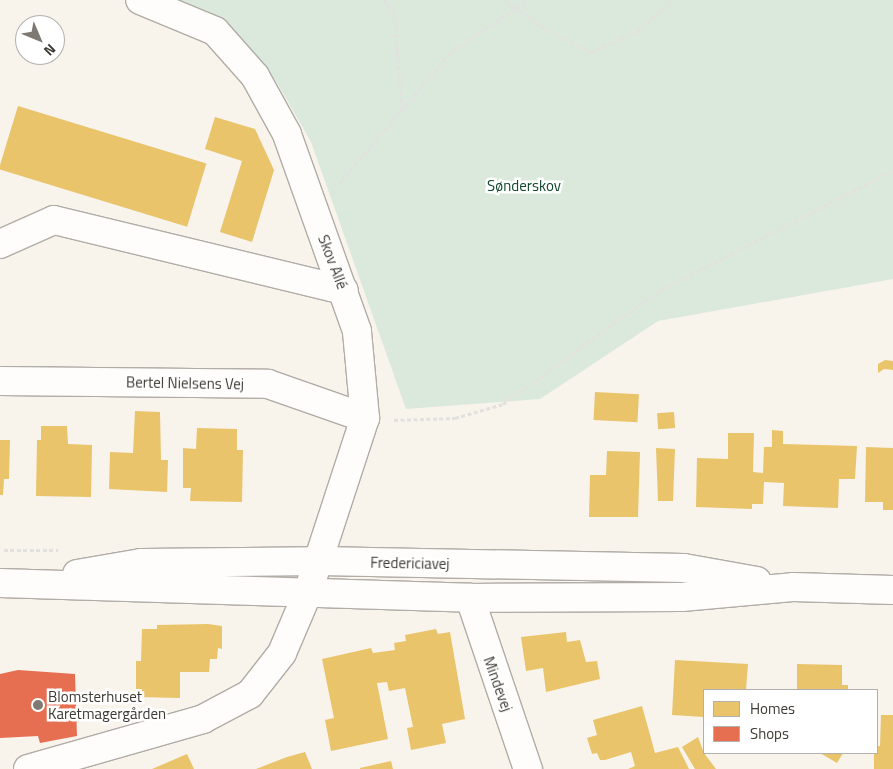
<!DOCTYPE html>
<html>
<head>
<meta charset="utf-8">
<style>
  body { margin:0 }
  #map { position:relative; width:893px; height:769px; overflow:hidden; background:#f8f3eb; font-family:"Titillium Web",sans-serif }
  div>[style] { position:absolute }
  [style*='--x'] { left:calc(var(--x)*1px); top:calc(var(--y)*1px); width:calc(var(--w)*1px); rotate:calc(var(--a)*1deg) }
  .green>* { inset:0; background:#dbe9dc }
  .homes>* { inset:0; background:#e9c46a; transform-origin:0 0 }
  .shops>* { inset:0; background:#e76f51 }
  .path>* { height:3px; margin-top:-1.5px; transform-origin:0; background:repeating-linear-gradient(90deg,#e3e1df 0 4px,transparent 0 6.5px) }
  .roads { filter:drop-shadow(1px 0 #b0aca6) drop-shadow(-1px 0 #b0aca6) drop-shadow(0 1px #b0aca6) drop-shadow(0 -1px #b0aca6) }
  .minor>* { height:28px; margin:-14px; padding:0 14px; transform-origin:14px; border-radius:14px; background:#fefdfc }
  .major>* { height:28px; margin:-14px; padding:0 14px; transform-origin:14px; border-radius:14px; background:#fefdfc }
  .dots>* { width:14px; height:14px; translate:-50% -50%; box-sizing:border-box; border:2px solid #fff; border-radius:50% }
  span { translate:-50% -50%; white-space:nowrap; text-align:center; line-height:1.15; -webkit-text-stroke:5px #fff; paint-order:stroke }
  .park-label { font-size:15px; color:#0f462d }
  .street-label { font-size:15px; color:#3d3933 }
  .poi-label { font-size:15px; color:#3d3933 }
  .left { translate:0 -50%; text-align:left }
  .legend { position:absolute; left:703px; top:689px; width:175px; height:65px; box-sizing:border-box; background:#fff; border:1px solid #b1b0ad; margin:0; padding:6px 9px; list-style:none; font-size:15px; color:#3d3933 }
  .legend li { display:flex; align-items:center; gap:10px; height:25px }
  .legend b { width:25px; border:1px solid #b1b0ad }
  .north { position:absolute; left:15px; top:15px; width:50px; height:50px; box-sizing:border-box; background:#fff; border:1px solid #b1b0ad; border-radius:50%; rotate:135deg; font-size:14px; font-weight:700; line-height:20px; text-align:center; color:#3d3933 }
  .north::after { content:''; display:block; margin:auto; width:18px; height:22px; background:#7e7a73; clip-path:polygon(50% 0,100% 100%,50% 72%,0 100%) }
</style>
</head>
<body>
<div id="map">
  <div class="green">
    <i style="clip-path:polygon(158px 0,893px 0,893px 279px,658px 321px,540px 399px,406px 409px,311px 142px,276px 81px,218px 21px)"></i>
  </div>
  <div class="homes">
    <i style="left:18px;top:106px;width:197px;height:66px;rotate:17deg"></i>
    <i style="clip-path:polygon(215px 117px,255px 129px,274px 170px,252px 242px,220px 232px,242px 161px,205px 149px)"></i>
    <i style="clip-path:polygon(885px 360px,893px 361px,893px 370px,884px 369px,878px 373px,878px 364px)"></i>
    <i style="left:595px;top:392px;width:44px;height:28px;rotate:3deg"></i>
    <i style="clip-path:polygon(135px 411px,160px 412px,161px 460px,168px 460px,167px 492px,109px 489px,110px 452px,133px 453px)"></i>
    <i style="left:674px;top:412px;width:16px;height:17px;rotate:86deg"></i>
    <i style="clip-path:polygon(41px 426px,67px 426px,68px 444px,92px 445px,91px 497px,36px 496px,37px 440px,41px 440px)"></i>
    <i style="clip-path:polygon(197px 428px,237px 429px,237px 450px,243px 450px,242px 502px,190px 501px,191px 488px,183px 488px,183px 448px,196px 449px)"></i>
    <i style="clip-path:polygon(772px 430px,783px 431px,783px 444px,857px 446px,855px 479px,839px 479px,838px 508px,783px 506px,784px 483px,764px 482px,763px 504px,752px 504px,752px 509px,696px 507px,697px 458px,728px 459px,728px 433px,754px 433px,753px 472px,763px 473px,764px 447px,772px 447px)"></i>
    <i style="clip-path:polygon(0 440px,10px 440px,9px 479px,4px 479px,3px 495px,0 495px)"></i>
    <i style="clip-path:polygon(866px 447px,893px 448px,893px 510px,883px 510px,883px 502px,865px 502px)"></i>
    <i style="clip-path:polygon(656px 448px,675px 449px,673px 501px,658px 501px)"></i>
    <i style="clip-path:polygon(607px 451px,640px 452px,638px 517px,589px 517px,590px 475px,606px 475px)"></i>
    <i style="clip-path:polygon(208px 624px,222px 626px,222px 649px,218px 648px,217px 659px,210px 659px,209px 672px,180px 672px,180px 698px,136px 697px,136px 661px,141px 661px,142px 629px,157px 629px,157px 625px)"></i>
    <i style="clip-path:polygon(436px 629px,438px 634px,450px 632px,465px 719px,442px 724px,446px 743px,411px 750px,407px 728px,413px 727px,405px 688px,389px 691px,387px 682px,377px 683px,388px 739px,331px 751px,325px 720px,334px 718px,322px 659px,371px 648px,373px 653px,395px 650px,394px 643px,406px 641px,405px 635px)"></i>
    <i style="clip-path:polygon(566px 632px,567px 642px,580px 640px,586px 662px,597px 661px,600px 679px,546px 692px,543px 668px,526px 671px,521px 637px)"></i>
    <i style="clip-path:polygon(675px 660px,748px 664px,746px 690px,704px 690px,704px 717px,672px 715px)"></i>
    <i style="clip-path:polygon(797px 664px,842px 665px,842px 685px,848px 685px,848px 690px,797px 690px)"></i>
    <i style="clip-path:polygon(642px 706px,655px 753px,678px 747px,689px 769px,628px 769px,635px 766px,631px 752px,605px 760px,600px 760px,597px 753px,592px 754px,587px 738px,597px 735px,593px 720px)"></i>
    <i style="clip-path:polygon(881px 715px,893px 715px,893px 769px,874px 769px,874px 753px,877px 746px,880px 746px)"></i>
    <i style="clip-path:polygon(698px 737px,704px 753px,716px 769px,695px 769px,682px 747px)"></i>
    <i style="clip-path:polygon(305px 752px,312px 769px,256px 769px,287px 757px)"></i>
    <i style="clip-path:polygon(820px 753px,843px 753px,837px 763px)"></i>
    <i style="clip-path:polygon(187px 754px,194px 769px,152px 769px)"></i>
    <i style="clip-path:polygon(391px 761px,393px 769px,360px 769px,360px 768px)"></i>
  </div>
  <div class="shops">
    <i style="clip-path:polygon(18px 670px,75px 674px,77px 736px,40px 743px,38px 736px,0 738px,0 674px)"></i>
  </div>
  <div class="path">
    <i style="--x:384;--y:0;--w:17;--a:54"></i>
    <i style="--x:394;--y:14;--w:93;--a:85.1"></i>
    <i style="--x:505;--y:0;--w:52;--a:35.5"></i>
    <i style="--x:547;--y:30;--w:49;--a:26.6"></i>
    <i style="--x:591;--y:52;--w:50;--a:-23.5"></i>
    <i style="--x:637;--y:32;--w:47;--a:-42.4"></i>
    <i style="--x:338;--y:185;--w:176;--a:-49.6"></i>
    <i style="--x:452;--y:51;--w:91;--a:-34.2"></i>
    <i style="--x:394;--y:420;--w:61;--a:-1.9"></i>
    <i style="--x:455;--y:418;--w:50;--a:-16.3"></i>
    <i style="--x:503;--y:404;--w:189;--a:-36"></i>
    <i style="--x:656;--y:293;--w:267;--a:-27.4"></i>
    <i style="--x:4;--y:550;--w:54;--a:0"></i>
  </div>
  <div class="roads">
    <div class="minor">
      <i style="--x:0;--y:244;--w:59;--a:-24"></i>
      <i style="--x:54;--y:220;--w:298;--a:13.6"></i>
      <i style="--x:0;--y:381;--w:268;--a:0.6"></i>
      <i style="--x:268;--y:384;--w:103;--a:19.3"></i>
      <i style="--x:470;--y:598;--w:181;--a:71.3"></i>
      <i style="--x:28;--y:769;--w:182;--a:-15.9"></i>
      <i style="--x:203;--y:719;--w:53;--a:-28"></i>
      <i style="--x:250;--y:694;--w:52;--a:-52"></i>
      <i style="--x:282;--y:653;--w:66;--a:-66.9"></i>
      <i style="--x:308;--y:592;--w:183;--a:-71.9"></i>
      <i style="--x:365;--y:418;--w:87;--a:-95.3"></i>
      <i style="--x:357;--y:331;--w:209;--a:-109.6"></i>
      <i style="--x:287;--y:134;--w:66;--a:-118.9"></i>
      <i style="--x:255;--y:76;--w:60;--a:-131.6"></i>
      <i style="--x:215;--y:31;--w:81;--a:-157.5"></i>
    </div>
    <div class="major">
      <i style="--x:77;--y:574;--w:65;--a:-9.8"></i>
      <i style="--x:141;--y:563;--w:179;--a:-0.6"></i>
      <i style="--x:320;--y:561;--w:364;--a:1.1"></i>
      <i style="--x:684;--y:568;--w:74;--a:10.1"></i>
      <i style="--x:0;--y:583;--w:470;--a:1.8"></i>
      <i style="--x:470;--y:598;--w:212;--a:-0.3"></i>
      <i style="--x:682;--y:597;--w:111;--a:-5.1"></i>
      <i style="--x:793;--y:587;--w:100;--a:1.7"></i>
    </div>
  </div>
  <div class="dots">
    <i style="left:38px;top:705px;background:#7e7a73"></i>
  </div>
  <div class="park-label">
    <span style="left:524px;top:186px">Sønderskov</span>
  </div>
  <div class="street-label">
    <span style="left:333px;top:262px;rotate:69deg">Skov Allé</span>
    <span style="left:185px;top:383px;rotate:1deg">Bertel Nielsens Vej</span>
    <span style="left:410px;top:563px;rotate:1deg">Fredericiavej</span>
    <span style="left:498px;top:684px;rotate:70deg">Mindevej</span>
  </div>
  <div class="poi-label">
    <span class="left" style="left:48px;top:705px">Blomsterhuset<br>Karetmagergården</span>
  </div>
  <ul class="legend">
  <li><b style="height:14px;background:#e9c46a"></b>Homes</li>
  <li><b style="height:14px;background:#e76f51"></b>Shops</li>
  </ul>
  <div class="north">N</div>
</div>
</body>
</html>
